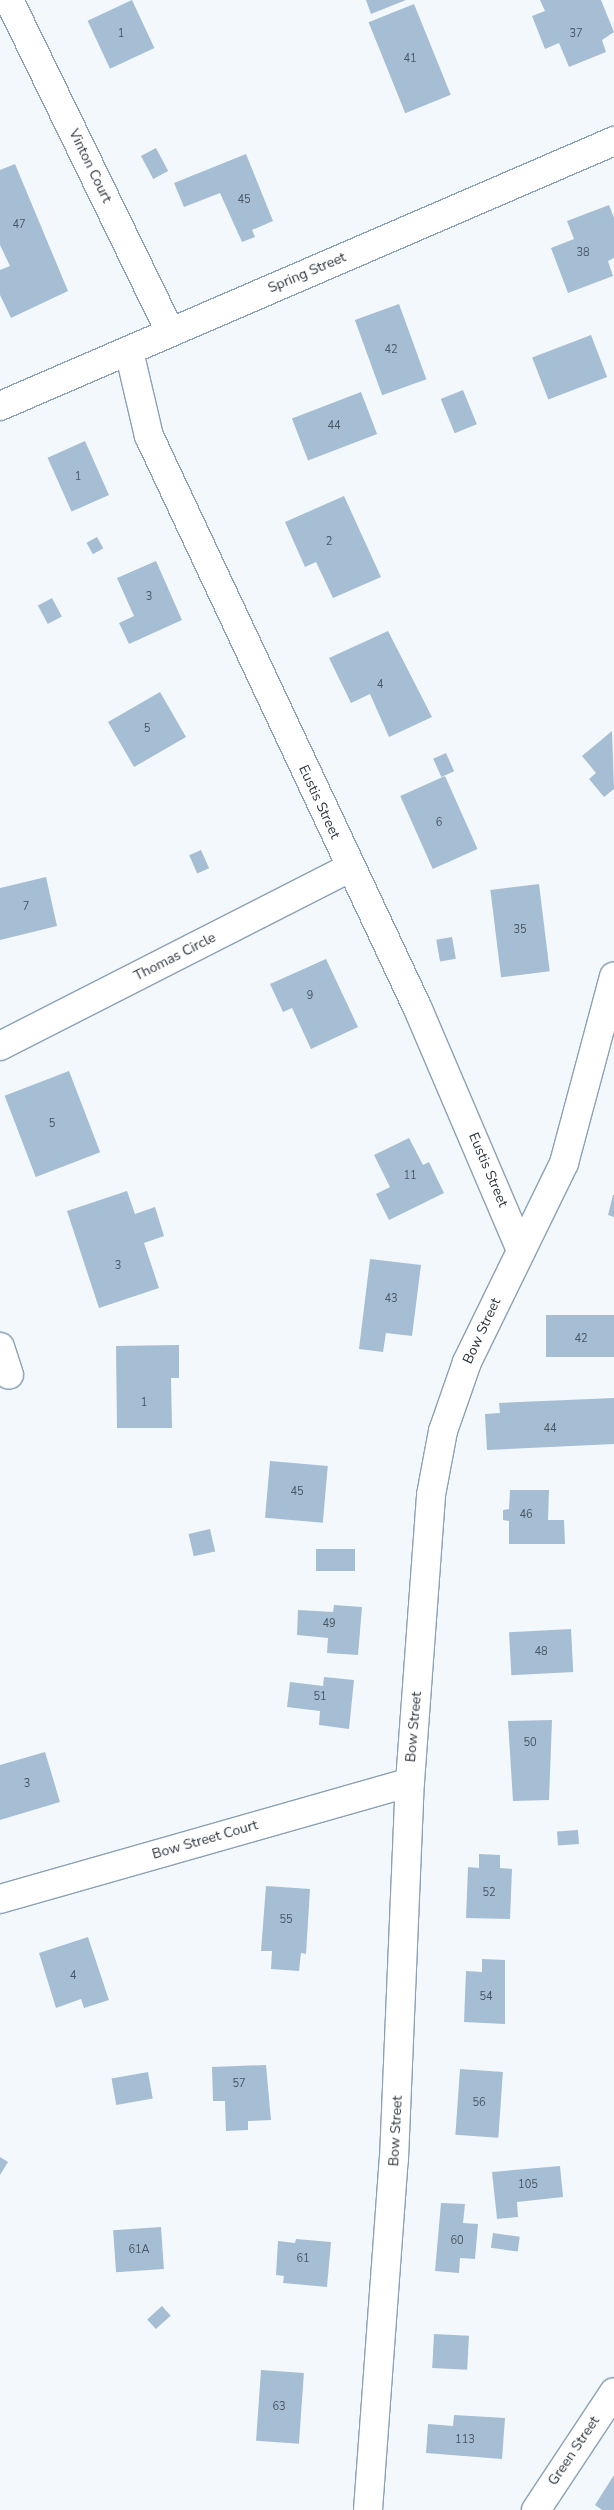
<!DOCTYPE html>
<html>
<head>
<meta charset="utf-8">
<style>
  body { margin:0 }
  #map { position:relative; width:614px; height:2510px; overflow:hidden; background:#f3f8fc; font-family:"Nunito Sans",sans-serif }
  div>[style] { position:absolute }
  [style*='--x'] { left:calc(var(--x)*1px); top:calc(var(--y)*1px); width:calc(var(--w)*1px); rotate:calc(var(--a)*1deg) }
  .building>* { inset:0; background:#a6bed4; transform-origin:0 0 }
  .roads { filter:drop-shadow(1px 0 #8aa1b7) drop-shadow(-1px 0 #8aa1b7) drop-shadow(0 1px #8aa1b7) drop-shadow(0 -1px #8aa1b7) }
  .street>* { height:28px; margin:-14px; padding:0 14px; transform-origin:14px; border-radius:14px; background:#fff }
  .secondary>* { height:28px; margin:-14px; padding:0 14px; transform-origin:14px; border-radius:14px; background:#fff }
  span { translate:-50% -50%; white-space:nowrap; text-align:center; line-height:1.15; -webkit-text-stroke:4.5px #fff; paint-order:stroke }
  .number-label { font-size:11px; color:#4a5663 }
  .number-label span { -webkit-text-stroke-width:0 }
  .street-label { font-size:14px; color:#2b343d }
</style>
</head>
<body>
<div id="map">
  <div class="building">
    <i style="left:132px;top:0;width:53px;height:49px;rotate:65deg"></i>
    <i style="clip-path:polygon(366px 0,406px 0,371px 14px)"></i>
    <i style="clip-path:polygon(540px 0,601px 0,614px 32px,602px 40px,606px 52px,569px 67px,559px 43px,545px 49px,532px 16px,545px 11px)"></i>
    <i style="left:414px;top:4px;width:98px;height:49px;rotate:68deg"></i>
    <i style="left:156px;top:148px;width:26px;height:17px;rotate:62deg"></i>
    <i style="clip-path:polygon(246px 154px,273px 221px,252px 230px,255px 237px,242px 242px,220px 193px,184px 207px,174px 183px)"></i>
    <i style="clip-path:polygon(15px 164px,68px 291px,11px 318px,0 295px,0 270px,10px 266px,0 245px,0 170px)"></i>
    <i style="clip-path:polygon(609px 205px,614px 218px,614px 258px,608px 261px,613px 276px,568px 293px,551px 248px,574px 239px,567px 221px)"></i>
    <i style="left:399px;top:304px;width:80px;height:47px;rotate:70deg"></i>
    <i style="left:591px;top:335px;width:45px;height:63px;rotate:69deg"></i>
    <i style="left:463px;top:390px;width:37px;height:24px;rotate:68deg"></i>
    <i style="left:361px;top:392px;width:45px;height:74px;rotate:69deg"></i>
    <i style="left:85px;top:441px;width:59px;height:41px;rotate:66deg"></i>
    <i style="clip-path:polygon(344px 496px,381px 577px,333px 598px,316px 562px,305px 567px,285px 522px)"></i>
    <i style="left:97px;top:537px;width:13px;height:12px;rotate:61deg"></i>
    <i style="clip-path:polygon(156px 561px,182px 620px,129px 644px,119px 623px,134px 616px,117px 578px)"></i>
    <i style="left:52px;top:598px;width:21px;height:16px;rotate:62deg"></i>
    <i style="clip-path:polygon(388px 631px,432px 717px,389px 737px,370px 694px,351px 703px,329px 658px)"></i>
    <i style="left:160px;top:692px;width:52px;height:60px;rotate:60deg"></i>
    <i style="clip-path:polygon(612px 731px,614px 789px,604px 797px,589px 779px,596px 773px,582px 756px)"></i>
    <i style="left:446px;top:753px;width:20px;height:14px;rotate:66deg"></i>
    <i style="left:445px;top:776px;width:80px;height:49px;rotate:66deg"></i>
    <i style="left:201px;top:850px;width:20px;height:13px;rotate:66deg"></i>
    <i style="clip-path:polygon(46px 877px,57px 926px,0 940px,0 888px)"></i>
    <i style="left:539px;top:884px;width:88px;height:49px;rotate:83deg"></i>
    <i style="left:452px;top:937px;width:22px;height:16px;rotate:80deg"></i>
    <i style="clip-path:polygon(326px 959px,358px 1027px,311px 1049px,292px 1008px,283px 1012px,270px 984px)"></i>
    <i style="left:69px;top:1071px;width:87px;height:69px;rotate:69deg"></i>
    <i style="clip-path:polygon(409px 1138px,423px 1165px,429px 1162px,444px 1193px,389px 1220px,376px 1194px,390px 1187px,374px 1155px)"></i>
    <i style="clip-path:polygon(127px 1191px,135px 1214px,155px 1207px,164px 1236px,144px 1243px,159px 1288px,99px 1308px,67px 1211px)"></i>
    <i style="clip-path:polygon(613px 1195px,614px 1195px,614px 1217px,608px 1215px)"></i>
    <i style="clip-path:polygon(370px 1259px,421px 1265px,412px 1336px,386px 1333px,383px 1352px,359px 1349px)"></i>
    <i style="left:614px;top:1315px;width:42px;height:68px;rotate:90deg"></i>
    <i style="clip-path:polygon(179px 1345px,179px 1378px,171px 1378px,172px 1428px,117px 1428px,116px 1346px)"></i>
    <i style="clip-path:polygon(614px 1398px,614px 1444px,487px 1450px,485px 1414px,500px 1413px,499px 1403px)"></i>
    <i style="left:270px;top:1461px;width:58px;height:57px;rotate:5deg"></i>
    <i style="clip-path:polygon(510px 1490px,549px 1490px,548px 1520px,564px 1520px,565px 1544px,509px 1544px,509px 1521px,503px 1520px,503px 1510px,509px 1509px)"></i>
    <i style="left:210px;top:1529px;width:23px;height:22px;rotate:77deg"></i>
    <i style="left:316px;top:1549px;width:39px;height:22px"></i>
    <i style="clip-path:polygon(334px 1605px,362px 1607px,358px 1655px,327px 1653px,328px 1638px,297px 1635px,298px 1610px,333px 1612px)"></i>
    <i style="left:571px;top:1629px;width:43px;height:62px;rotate:87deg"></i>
    <i style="clip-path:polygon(324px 1677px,354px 1680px,349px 1729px,319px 1725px,320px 1711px,287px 1707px,290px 1682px,323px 1686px)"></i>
    <i style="clip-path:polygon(552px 1720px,549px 1800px,513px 1801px,508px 1721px)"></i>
    <i style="clip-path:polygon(45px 1752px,60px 1802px,0 1820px,0 1765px)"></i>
    <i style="left:578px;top:1830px;width:14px;height:21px;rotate:86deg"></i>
    <i style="clip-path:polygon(479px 1854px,500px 1855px,500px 1868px,512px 1869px,510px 1919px,466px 1918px,468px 1867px,479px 1868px)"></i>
    <i style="clip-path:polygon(266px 1886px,310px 1889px,306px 1954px,301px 1953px,299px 1971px,271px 1969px,272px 1951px,261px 1951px)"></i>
    <i style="clip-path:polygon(88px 1937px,109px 2000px,84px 2008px,81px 1999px,56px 2008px,39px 1953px)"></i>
    <i style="clip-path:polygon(482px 1959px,505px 1960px,505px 2024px,464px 2022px,466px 1971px,482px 1972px)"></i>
    <i style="clip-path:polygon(266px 2065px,271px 2120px,248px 2121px,248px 2130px,226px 2131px,225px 2101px,213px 2101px,212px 2067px)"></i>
    <i style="left:460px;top:2069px;width:43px;height:66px;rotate:4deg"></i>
    <i style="left:148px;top:2072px;width:27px;height:37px;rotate:80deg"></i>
    <i style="clip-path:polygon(0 2157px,8px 2162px,0 2175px)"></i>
    <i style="clip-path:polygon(560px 2166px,563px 2197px,517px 2202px,518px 2217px,497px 2219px,492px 2172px)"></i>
    <i style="clip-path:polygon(441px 2203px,465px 2204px,463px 2223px,478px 2224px,475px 2259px,460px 2258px,459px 2273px,435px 2271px)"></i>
    <i style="left:161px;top:2227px;width:42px;height:48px;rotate:86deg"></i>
    <i style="left:493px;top:2233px;width:27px;height:15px;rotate:8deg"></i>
    <i style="clip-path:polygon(296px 2239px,331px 2242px,327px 2287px,283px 2283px,284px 2276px,276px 2275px,278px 2241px,295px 2243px)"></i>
    <i style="left:162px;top:2306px;width:13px;height:20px;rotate:48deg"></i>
    <i style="left:434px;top:2334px;width:35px;height:34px;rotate:3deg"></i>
    <i style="left:261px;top:2370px;width:43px;height:71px;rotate:4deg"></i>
    <i style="clip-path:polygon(454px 2415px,505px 2418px,502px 2459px,426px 2453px,428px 2424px,453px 2426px)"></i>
    <i style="clip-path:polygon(614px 2475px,614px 2510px,602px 2510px,595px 2505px)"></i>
  </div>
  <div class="roads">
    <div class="street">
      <i style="--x:9;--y:0;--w:369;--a:64.1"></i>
      <i style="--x:129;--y:351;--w:87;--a:76.8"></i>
      <i style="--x:149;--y:436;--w:633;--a:64.85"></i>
      <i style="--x:418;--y:1009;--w:262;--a:66.9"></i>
      <i style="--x:0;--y:1046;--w:393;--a:-27"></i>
      <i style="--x:0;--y:1347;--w:29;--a:72"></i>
      <i style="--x:0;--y:1899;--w:426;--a:-15.9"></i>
      <i style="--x:368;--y:2510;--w:352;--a:-85.8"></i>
      <i style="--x:394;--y:2159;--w:377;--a:-87.6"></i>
      <i style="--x:410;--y:1782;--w:288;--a:-85.8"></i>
      <i style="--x:431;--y:1495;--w:65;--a:-79.4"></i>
      <i style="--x:443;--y:1431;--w:73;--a:-70.8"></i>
      <i style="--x:467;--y:1362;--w:221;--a:-64"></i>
      <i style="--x:564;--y:1163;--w:193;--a:-75"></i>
    </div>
    <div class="secondary">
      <i style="--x:0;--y:406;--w:669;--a:-23.34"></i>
      <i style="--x:536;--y:2510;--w:141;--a:-56.5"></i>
    </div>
  </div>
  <div class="number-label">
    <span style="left:121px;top:34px">1</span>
    <span style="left:576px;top:34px">37</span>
    <span style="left:410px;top:59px">41</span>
    <span style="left:244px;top:200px">45</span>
    <span style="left:19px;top:225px">47</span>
    <span style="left:583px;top:253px">38</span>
    <span style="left:391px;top:350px">42</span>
    <span style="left:334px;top:426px">44</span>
    <span style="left:78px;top:477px">1</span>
    <span style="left:329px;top:542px">2</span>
    <span style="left:149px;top:597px">3</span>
    <span style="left:380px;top:685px">4</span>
    <span style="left:147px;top:729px">5</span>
    <span style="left:439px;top:823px">6</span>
    <span style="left:26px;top:907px">7</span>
    <span style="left:520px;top:930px">35</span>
    <span style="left:310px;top:996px">9</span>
    <span style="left:52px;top:1124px">5</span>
    <span style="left:410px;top:1176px">11</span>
    <span style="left:118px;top:1266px">3</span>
    <span style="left:391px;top:1299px">43</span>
    <span style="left:581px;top:1339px">42</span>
    <span style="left:144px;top:1403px">1</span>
    <span style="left:550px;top:1429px">44</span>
    <span style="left:297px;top:1492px">45</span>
    <span style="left:526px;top:1515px">46</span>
    <span style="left:329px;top:1624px">49</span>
    <span style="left:541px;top:1652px">48</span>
    <span style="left:320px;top:1697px">51</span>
    <span style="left:530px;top:1743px">50</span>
    <span style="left:27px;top:1784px">3</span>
    <span style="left:489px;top:1893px">52</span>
    <span style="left:286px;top:1920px">55</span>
    <span style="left:73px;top:1976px">4</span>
    <span style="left:486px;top:1997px">54</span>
    <span style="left:239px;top:2084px">57</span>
    <span style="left:479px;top:2103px">56</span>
    <span style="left:528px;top:2185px">105</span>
    <span style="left:457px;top:2241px">60</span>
    <span style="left:139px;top:2250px">61A</span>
    <span style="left:303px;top:2259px">61</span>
    <span style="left:279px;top:2407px">63</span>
    <span style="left:465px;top:2440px">113</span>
  </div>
  <div class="street-label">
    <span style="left:90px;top:166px;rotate:64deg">Vinton Court</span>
    <span style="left:307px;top:273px;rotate:-23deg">Spring Street</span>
    <span style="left:319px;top:802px;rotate:65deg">Eustis Street</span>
    <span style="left:175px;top:957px;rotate:-27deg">Thomas Circle</span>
    <span style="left:488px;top:1170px;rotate:67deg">Eustis Street</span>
    <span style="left:482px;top:1331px;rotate:-65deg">Bow Street</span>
    <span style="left:414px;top:1727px;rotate:-85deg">Bow Street</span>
    <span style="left:205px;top:1840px;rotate:-16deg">Bow Street Court</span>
    <span style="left:396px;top:2131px;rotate:-87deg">Bow Street</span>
    <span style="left:574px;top:2451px;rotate:-56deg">Green Street</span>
  </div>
</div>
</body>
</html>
